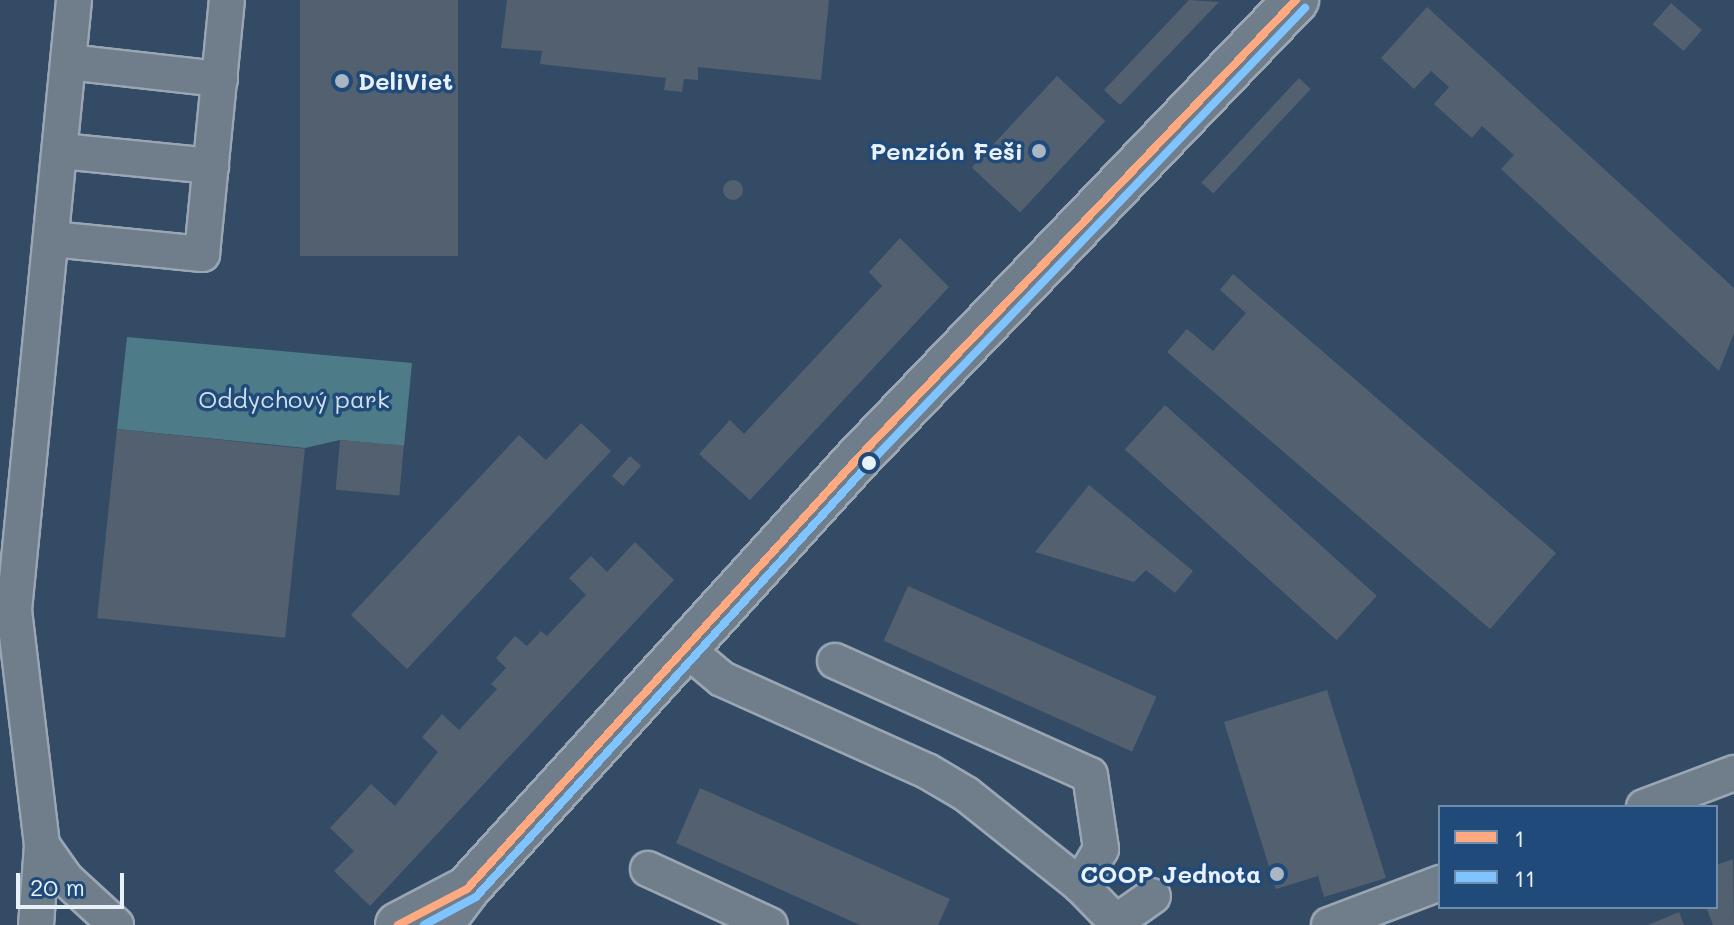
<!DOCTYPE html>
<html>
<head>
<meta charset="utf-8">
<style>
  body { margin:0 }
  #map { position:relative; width:1734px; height:925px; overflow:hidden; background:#344b65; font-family:Mali,sans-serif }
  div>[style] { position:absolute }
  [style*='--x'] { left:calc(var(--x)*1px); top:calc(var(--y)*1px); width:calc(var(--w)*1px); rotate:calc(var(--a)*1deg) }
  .green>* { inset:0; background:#4e7b88 }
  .building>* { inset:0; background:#53606f; transform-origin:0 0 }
  .round { border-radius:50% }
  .roads { filter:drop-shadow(2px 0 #9aa6b3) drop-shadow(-2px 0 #9aa6b3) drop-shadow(0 2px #9aa6b3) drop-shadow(0 -2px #9aa6b3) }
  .minor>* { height:34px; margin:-17px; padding:0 17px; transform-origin:17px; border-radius:17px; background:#707e8c }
  .major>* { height:44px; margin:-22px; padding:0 22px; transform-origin:22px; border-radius:22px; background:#707e8c }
  .bus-1>* { height:8px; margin:-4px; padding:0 4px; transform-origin:4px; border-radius:4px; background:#ffa980 }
  .bus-2>* { height:8px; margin:-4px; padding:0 4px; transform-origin:4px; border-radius:4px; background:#80c4ff }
  .dots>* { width:22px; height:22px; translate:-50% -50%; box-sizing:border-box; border:4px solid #1f4a7a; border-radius:50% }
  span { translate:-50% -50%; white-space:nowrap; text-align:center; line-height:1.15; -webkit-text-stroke:7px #1f4a7a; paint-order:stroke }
  .poi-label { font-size:24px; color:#e8f1f8; font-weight:700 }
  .left { translate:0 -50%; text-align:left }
  .right { translate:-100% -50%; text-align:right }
  .park-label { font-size:24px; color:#d2e0e8 }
  .legend { position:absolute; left:1438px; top:805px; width:280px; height:104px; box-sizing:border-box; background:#1f4a7a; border:2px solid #6f8dac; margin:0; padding:10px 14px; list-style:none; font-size:24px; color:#e8f1f8 }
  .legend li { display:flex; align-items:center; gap:16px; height:40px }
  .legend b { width:40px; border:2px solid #6f8dac }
  .scale { position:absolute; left:16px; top:873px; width:108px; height:36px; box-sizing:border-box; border:4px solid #e8f1f8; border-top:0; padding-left:10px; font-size:24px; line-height:28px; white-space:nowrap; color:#e8f1f8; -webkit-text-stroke:6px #1f4a7a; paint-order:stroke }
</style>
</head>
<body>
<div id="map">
  <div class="green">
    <i style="clip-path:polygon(127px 337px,412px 363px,404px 446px,340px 440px,305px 448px,117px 429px)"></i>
  </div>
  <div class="building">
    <i style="left:300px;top:0;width:158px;height:256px"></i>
    <i style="clip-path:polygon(507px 0,829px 0,821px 80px,698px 67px,698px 80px,684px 79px,682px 92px,664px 90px,666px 78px,540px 64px,542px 51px,501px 48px)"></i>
    <i style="clip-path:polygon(1189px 0,1219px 2px,1120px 105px,1104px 90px)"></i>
    <i style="left:1671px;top:3px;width:41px;height:28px;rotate:41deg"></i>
    <i style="clip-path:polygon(1427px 7px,1734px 288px,1734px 333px,1719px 371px,1501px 169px,1514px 155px,1482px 126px,1472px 138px,1434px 104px,1449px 87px,1431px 71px,1414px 89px,1381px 58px)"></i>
    <i style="left:1057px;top:76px;width:66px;height:125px;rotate:43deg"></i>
    <i style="left:1299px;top:78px;width:16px;height:143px;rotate:43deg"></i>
    <i class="round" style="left:723px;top:180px;width:20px;height:20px"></i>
    <i style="clip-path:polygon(900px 238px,949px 287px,750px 500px,699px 454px,730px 420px,744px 434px,882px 286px,869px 272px)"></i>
    <i style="clip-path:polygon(1233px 274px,1556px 553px,1490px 629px,1167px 352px,1187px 329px,1213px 351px,1246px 313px,1220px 290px)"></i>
    <i style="left:1165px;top:405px;width:285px;height:60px;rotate:42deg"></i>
    <i style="clip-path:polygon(581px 423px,611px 451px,407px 669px,351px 615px,519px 435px,546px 460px)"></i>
    <i style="left:117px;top:429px;width:189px;height:190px;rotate:6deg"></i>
    <i style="left:340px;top:440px;width:64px;height:50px;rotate:5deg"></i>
    <i style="left:630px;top:456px;width:15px;height:27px;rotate:42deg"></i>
    <i style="clip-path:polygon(1089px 485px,1193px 571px,1175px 593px,1146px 570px,1134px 582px,1035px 552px)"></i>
    <i style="clip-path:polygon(635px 542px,674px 580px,370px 906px,334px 871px,354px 851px,330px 828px,371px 784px,395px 806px,438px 752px,422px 737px,442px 714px,459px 730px,497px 689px,491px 684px,506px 668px,496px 658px,515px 636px,527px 646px,541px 631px,547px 636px,586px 595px,569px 578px,591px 556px,607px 572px)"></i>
    <i style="left:908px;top:586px;width:272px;height:60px;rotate:24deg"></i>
    <i style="clip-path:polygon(1327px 690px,1386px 878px,1324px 897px,1318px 876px,1276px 889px,1224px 722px)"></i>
    <i style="clip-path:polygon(700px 788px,950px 899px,938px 925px,860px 925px,676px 843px)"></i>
    <i style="clip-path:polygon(1733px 859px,1734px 925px,1713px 925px,1706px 907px,1716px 907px,1716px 865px)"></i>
    <i style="clip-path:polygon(1679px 912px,1684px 925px,1648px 925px)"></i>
  </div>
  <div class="roads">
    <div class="minor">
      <i style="--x:68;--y:62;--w:153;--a:6.4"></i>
      <i style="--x:61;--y:151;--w:151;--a:5.7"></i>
      <i style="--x:52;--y:239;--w:151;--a:5.7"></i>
      <i style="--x:202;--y:254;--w:255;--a:-84.4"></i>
      <i style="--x:685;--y:648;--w:48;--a:40"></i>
      <i style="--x:722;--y:679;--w:225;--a:24.2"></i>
      <i style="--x:927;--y:771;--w:45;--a:30.5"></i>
      <i style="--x:966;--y:794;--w:146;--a:38.6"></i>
      <i style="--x:1080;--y:885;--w:56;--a:45.7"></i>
      <i style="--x:835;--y:661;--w:279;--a:24.1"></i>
      <i style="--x:1090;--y:775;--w:75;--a:81.5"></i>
      <i style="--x:1101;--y:849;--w:42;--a:120.3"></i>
      <i style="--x:1644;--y:807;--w:96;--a:-20.7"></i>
      <i style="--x:42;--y:845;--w:42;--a:54.8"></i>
      <i style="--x:66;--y:879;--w:68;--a:42.6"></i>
      <i style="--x:648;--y:869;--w:134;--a:24.7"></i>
      <i style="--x:1116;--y:922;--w:45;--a:-35.1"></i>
      <i style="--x:36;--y:925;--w:80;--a:-85.7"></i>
      <i style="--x:42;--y:845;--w:237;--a:-96.8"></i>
      <i style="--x:14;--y:610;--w:613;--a:-84.38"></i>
      <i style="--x:1329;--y:925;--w:119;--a:-20.7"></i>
    </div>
    <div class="major">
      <i style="--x:398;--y:925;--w:71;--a:-27.6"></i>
      <i style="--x:440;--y:925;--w:45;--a:-53.1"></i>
      <i style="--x:467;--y:889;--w:582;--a:-47.79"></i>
      <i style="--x:858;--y:458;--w:634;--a:-46.28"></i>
    </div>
  </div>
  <div class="bus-1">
    <i style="--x:398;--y:925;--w:78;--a:-27.6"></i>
    <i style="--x:467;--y:889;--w:582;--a:-47.79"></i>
    <i style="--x:858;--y:458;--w:634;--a:-46.28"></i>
  </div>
  <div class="bus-2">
    <i style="--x:424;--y:925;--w:59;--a:-28.3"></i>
    <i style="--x:476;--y:897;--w:582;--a:-47.79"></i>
    <i style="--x:867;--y:466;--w:634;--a:-46.28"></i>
  </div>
  <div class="dots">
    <i style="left:342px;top:81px;background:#a9b7c5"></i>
    <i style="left:1039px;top:151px;background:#a9b7c5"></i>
    <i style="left:869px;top:463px;background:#e8f1f8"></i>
    <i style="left:1277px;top:874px;background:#a9b7c5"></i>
  </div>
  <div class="poi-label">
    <span class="left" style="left:358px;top:81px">DeliViet</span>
    <span class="right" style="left:1023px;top:151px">Penzión Feši</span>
    <span class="right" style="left:1261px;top:874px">COOP Jednota</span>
  </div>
  <div class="park-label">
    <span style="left:294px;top:399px">Oddychový park</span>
  </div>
  <ul class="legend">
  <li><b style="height:10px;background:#ffa980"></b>1</li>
  <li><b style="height:10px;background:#80c4ff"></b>11</li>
  </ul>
  <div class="scale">20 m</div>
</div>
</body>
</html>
